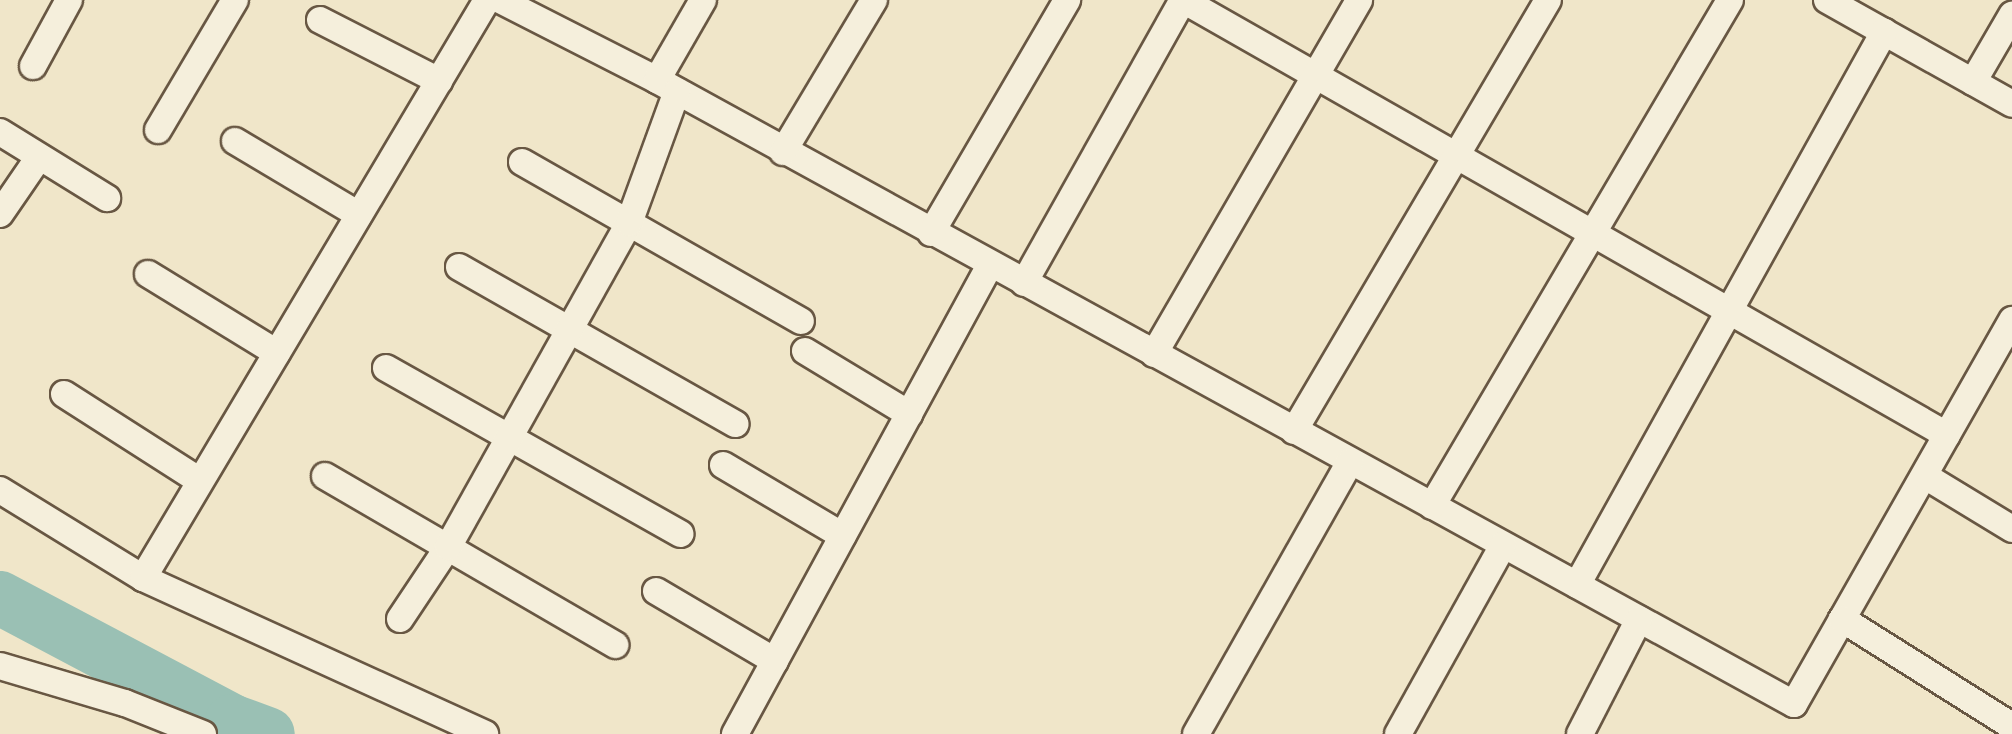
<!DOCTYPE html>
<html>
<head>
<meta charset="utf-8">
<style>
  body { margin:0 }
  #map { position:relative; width:2012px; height:734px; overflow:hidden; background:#f0e6c9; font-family:"Gentium Book Plus",serif }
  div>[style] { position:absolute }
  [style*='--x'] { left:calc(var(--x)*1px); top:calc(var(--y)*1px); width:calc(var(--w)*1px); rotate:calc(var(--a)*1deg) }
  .river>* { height:54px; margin:-27px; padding:0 27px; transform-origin:27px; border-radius:27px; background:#9ac0b4 }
  .roads { filter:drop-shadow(2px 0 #685743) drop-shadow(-2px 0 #685743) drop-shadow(0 2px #685743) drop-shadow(0 -2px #685743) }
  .street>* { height:26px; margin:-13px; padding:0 13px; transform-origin:13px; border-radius:13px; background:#f5efdc }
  span { translate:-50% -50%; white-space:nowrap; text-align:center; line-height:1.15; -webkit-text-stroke:8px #f5efdc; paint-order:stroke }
</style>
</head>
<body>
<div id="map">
  <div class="river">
    <i style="--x:0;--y:598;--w:263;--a:27.9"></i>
    <i style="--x:232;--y:721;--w:38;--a:20"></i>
  </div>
  <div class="roads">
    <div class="street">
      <i style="--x:500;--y:0;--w:176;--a:27"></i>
      <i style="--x:657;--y:80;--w:1297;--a:28.76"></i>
      <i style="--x:1794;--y:704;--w:442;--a:-60.4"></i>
      <i style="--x:1183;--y:0;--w:879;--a:29.66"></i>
      <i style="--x:1827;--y:0;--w:212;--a:29.3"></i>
      <i style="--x:320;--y:20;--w:134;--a:27.1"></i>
      <i style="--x:33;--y:66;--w:75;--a:-61.4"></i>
      <i style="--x:657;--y:80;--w:92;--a:-60.1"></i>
      <i style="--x:1973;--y:82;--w:78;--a:-59.8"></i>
      <i style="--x:158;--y:130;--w:151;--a:-59.4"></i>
      <i style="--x:0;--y:132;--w:126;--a:31.7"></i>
      <i style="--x:235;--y:141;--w:144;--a:30.8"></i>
      <i style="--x:783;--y:152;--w:177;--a:-59.1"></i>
      <i style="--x:522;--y:162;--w:321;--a:29.7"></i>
      <i style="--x:0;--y:214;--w:69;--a:-55.6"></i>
      <i style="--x:931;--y:233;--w:270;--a:-59.7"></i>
      <i style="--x:459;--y:267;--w:318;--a:29.6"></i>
      <i style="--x:148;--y:274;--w:151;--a:31.5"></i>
      <i style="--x:1024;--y:283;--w:325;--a:-60.7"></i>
      <i style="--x:805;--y:351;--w:122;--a:31.2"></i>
      <i style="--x:1154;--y:354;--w:409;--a:-59.9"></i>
      <i style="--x:386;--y:368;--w:338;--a:29.4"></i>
      <i style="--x:64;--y:394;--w:161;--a:32.6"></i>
      <i style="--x:1294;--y:431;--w:500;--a:-59.49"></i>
      <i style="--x:723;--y:465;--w:139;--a:30.6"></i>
      <i style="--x:325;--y:476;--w:336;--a:30.2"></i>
      <i style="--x:1925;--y:476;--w:102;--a:31.3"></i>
      <i style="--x:0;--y:490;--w:168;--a:31.6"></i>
      <i style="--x:143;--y:578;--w:376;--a:24.5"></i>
      <i style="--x:1432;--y:506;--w:587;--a:-59.5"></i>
      <i style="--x:143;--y:578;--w:673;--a:-59.24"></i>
      <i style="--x:1577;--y:585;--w:633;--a:-60.96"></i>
      <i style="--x:656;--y:591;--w:138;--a:30.5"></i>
      <i style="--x:400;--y:619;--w:87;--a:-56.3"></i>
      <i style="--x:448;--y:547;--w:371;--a:-60.8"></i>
      <i style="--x:629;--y:223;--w:140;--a:-70"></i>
      <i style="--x:1842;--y:619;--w:201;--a:32.2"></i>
      <i style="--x:0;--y:666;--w:130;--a:16.5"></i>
      <i style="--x:125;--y:703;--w:84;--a:21.7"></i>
      <i style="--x:735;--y:734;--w:534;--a:-61.47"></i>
      <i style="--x:1196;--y:734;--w:313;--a:-60.5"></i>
      <i style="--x:1398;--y:734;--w:216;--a:-60.9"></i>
      <i style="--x:1580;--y:734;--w:129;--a:-62.8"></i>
    </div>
  </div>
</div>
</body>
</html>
